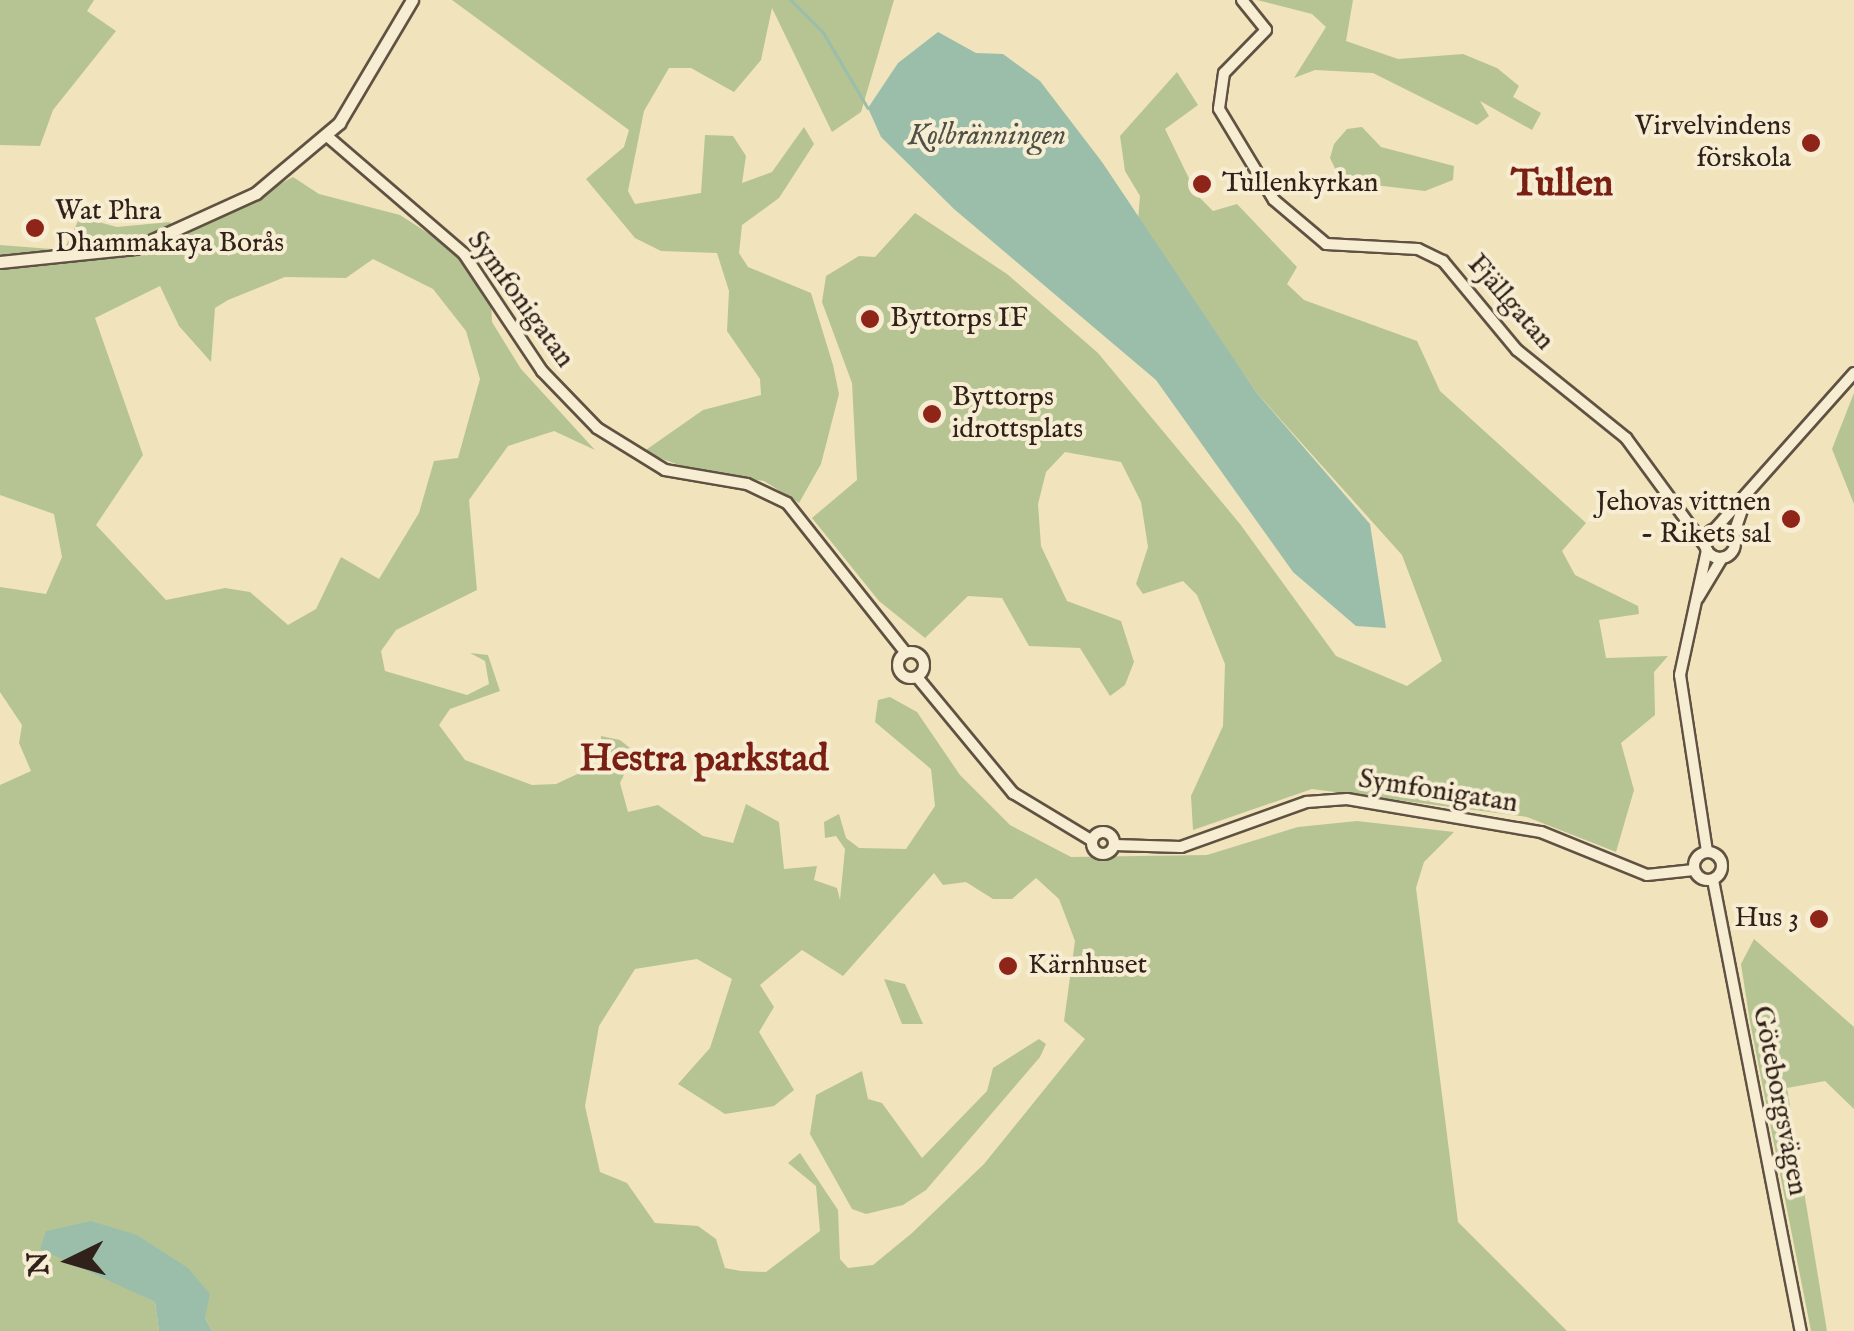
<!DOCTYPE html>
<html>
<head>
<meta charset="utf-8">
<style>
  body { margin:0 }
  #map { position:relative; width:1854px; height:1331px; overflow:hidden; background:#f1e3bb; font-family:"IM FELL English",serif }
  div>[style] { position:absolute }
  [style*='--x'] { left:calc(var(--x)*1px); top:calc(var(--y)*1px); width:calc(var(--w)*1px); rotate:calc(var(--a)*1deg) }
  .green>* { inset:0; background:#b6c493 }
  .water>* { inset:0; background:#9bbeab }
  .stream>* { height:2.5px; margin:-1.25px; padding:0 1.25px; transform-origin:1.25px; border-radius:1.25px; background:#9bbeab }
  .roads { filter:drop-shadow(2px 0 #605242) drop-shadow(-2px 0 #605242) drop-shadow(0 2px #605242) drop-shadow(0 -2px #605242) }
  .tertiary>* { height:10px; margin:-5px; padding:0 5px; transform-origin:5px; border-radius:5px; background:#f6edd3 }
  .tertiary>.ring { margin:-5px; padding:0; box-sizing:content-box; background:none; border:10px solid #f6edd3; border-radius:50% }
  .secondary>* { height:11px; margin:-5.5px; padding:0 5.5px; transform-origin:5.5px; border-radius:5.5px; background:#f6edd3 }
  .dots>* { width:28px; height:28px; translate:-50% -50%; box-sizing:border-box; border:5px solid #f6edd3; border-radius:50% }
  span { translate:-50% -50%; white-space:nowrap; text-align:center; line-height:1.15; -webkit-text-stroke:8px #f6edd3; paint-order:stroke }
  .poi-label { font-size:28px; color:#30221a }
  .right { translate:-100% -50%; text-align:right }
  .left { translate:0 -50%; text-align:left }
  .street-label { font-size:28px; color:#30221a }
  .water-label { font-size:30px; color:#505146; font-style:italic }
  .district-label { font-size:38px; color:#7a1f14; font-weight:700 }
  .north { position:absolute; left:20px; top:1211px; width:100px; height:100px; -webkit-text-stroke:8px #f6edd3; paint-order:stroke; rotate:265deg; font-size:28px; font-weight:700; line-height:40px; text-align:center; color:#30221a }
  .north::after { content:''; display:block; margin:auto; width:35px; height:45px; background:#30221a; clip-path:polygon(50% 0,100% 100%,50% 72%,0 100%) }
</style>
</head>
<body>
<div id="map">
  <div class="green">
    <i style="clip-path:polygon(0 0,94px 0,87px 11px,116px 31px,53px 110px,40px 146px,0 145px)"></i>
    <i style="clip-path:polygon(452px 0,894px 0,861px 112px,832px 132px,772px 8px,761px 60px,734px 92px,691px 68px,669px 68px,644px 111px,628px 191px,635px 204px,701px 193px,705px 135px,733px 136px,746px 156px,742px 183px,772px 172px,804px 127px,814px 144px,779px 198px,742px 225px,739px 253px,748px 267px,811px 293px,833px 365px,839px 394px,821px 464px,799px 503px,764px 481px,693px 470px,643px 452px,703px 410px,761px 395px,760px 379px,727px 331px,729px 291px,717px 253px,661px 251px,635px 238px,586px 179px,624px 147px,629px 130px)"></i>
    <i style="clip-path:polygon(1257px 0,1353px 0,1346px 41px,1398px 59px,1463px 54px,1497px 68px,1519px 86px,1513px 97px,1541px 113px,1532px 130px,1480px 101px,1489px 116px,1477px 125px,1373px 73px,1315px 70px,1294px 78px,1326px 27px,1312px 14px)"></i>
    <i style="clip-path:polygon(1177px 72px,1198px 105px,1165px 129px,1197px 195px,1213px 211px,1237px 204px,1297px 267px,1287px 284px,1304px 300px,1417px 341px,1440px 391px,1586px 523px,1562px 551px,1575px 575px,1638px 606px,1639px 614px,1599px 620px,1606px 658px,1668px 656px,1654px 672px,1655px 715px,1621px 743px,1634px 790px,1616px 852px,1527px 817px,1312px 789px,1193px 830px,1191px 796px,1223px 726px,1225px 664px,1197px 595px,1183px 581px,1143px 594px,1136px 584px,1148px 547px,1141px 502px,1121px 462px,1065px 452px,1046px 472px,1038px 504px,1041px 546px,1067px 601px,1121px 621px,1134px 662px,1125px 685px,1110px 696px,1080px 648px,1029px 646px,1002px 598px,968px 596px,925px 638px,879px 601px,812px 518px,857px 480px,852px 383px,822px 302px,826px 276px,859px 256px,875px 257px,915px 213px,1007px 274px,1098px 353px,1240px 524px,1336px 656px,1407px 686px,1442px 661px,1402px 555px,1256px 392px,1138px 221px,1140px 196px,1125px 171px,1120px 136px)"></i>
    <i style="clip-path:polygon(1362px 127px,1381px 147px,1454px 166px,1453px 180px,1425px 191px,1341px 181px,1330px 158px,1334px 144px,1347px 129px)"></i>
    <i style="clip-path:polygon(evenodd,293px 177px,319px 194px,400px 215px,459px 253px,491px 299px,492px 322px,521px 369px,595px 450px,554px 431px,508px 446px,469px 500px,477px 590px,396px 630px,381px 651px,385px 671px,467px 695px,489px 684px,485px 661px,470px 653px,488px 655px,500px 691px,450px 709px,439px 725px,465px 760px,532px 785px,556px 784px,601px 763px,601px 736px,620px 740px,635px 752px,620px 783px,628px 812px,658px 805px,703px 836px,733px 843px,746px 804px,779px 822px,784px 869px,817px 866px,814px 880px,837px 888px,840px 900px,845px 849px,836px 836px,825px 838px,824px 822px,839px 814px,846px 838px,859px 848px,906px 849px,935px 806px,931px 769px,875px 722px,878px 700px,890px 697px,917px 712px,960px 775px,1010px 825px,1071px 857px,1207px 855px,1298px 827px,1357px 821px,1454px 832px,1424px 862px,1416px 888px,1458px 1222px,1567px 1331px,212px 1331px,205px 1318px,73px 1262px,155px 1302px,159px 1331px,0 1331px,0 785px,31px 771px,19px 743px,22px 725px,0 692px,0 587px,46px 594px,62px 557px,54px 514px,0 495px,0 245px,64px 250px,80px 217px,117px 227px,170px 222px,177px 239px,293px 177px,373px 259px,433px 289px,466px 331px,480px 379px,458px 458px,434px 461px,419px 513px,379px 579px,341px 557px,316px 609px,288px 625px,250px 592px,225px 588px,166px 600px,96px 525px,143px 455px,95px 318px,160px 286px,179px 326px,211px 362px,215px 308px,228px 300px,285px 277px,346px 278px,373px 259px,293px 177px,934px 873px,943px 885px,966px 882px,993px 899px,1012px 899px,1036px 878px,1059px 899px,1075px 941px,1064px 1021px,1085px 1039px,984px 1164px,912px 1233px,873px 1265px,848px 1268px,840px 1259px,838px 1210px,800px 1153px,788px 1163px,816px 1186px,820px 1231px,766px 1272px,741px 1271px,725px 1268px,716px 1239px,698px 1226px,655px 1223px,627px 1183px,600px 1172px,585px 1106px,599px 1026px,635px 969px,697px 959px,732px 979px,710px 1048px,678px 1084px,725px 1114px,774px 1106px,794px 1090px,759px 1032px,774px 1007px,760px 985px,802px 950px,843px 976px,934px 873px)"></i>
    <i style="clip-path:polygon(1854px 393px,1854px 504px,1832px 449px)"></i>
    <i style="clip-path:polygon(1754px 939px,1854px 1027px,1854px 1109px,1825px 1081px,1787px 1088px,1827px 1331px,1811px 1331px,1750px 1022px,1741px 964px)"></i>
    <i style="clip-path:polygon(884px 979px,905px 984px,923px 1024px,902px 1024px)"></i>
    <i style="clip-path:polygon(1039px 1039px,1046px 1044px,1040px 1057px,926px 1190px,903px 1205px,866px 1214px,852px 1209px,810px 1134px,816px 1095px,862px 1071px,868px 1099px,882px 1103px,922px 1158px,987px 1091px,993px 1068px)"></i>
  </div>
  <div class="water">
    <i style="clip-path:polygon(938px 32px,976px 53px,1003px 54px,1040px 81px,1102px 162px,1256px 392px,1370px 524px,1386px 628px,1356px 626px,1293px 572px,1156px 380px,954px 209px,881px 137px,868px 108px,898px 63px)"></i>
    <i style="clip-path:polygon(91px 1221px,137px 1235px,188px 1268px,210px 1294px,205px 1318px,212px 1331px,159px 1331px,155px 1302px,40px 1249px,46px 1231px)"></i>
  </div>
  <div class="stream">
    <i style="--x:791;--y:0;--w:45;--a:45"></i>
    <i style="--x:823;--y:32;--w:88;--a:59.4"></i>
  </div>
  <div class="roads">
    <div class="tertiary">
      <i style="--x:1242;--y:0;--w:38;--a:51"></i>
      <i style="--x:1266;--y:30;--w:60;--a:134.3"></i>
      <i style="--x:1224;--y:73;--w:36;--a:98"></i>
      <i style="--x:1219;--y:109;--w:106;--a:58.9"></i>
      <i style="--x:1274;--y:200;--w:68;--a:40.2"></i>
      <i style="--x:1326;--y:244;--w:92;--a:3.1"></i>
      <i style="--x:1418;--y:249;--w:28;--a:26"></i>
      <i style="--x:1443;--y:261;--w:116;--a:50.3"></i>
      <i style="--x:1517;--y:350;--w:140;--a:38.9"></i>
      <i style="--x:1626;--y:438;--w:134;--a:53.8"></i>
      <i style="--x:327;--y:136;--w:181;--a:40.7"></i>
      <i style="--x:464;--y:254;--w:141;--a:56.3"></i>
      <i style="--x:542;--y:371;--w:79;--a:46"></i>
      <i style="--x:597;--y:428;--w:80;--a:31.7"></i>
      <i style="--x:665;--y:470;--w:83;--a:9.7"></i>
      <i style="--x:747;--y:484;--w:44;--a:25.4"></i>
      <i style="--x:787;--y:503;--w:191;--a:51.6"></i>
      <i class="ring" style="left:1705px;top:528px;width:20px;height:20px"></i>
      <i style="--x:1715;--y:529;--w:209;--a:-48.3"></i>
      <i style="--x:1733;--y:536;--w:39;--a:-71"></i>
      <i style="--x:1707;--y:550;--w:128;--a:102.2"></i>
      <i style="--x:1680;--y:675;--w:179;--a:81.3"></i>
      <i style="--x:1698;--y:598;--w:47;--a:-59"></i>
      <i class="ring" style="left:898px;top:652px;width:16px;height:16px"></i>
      <i style="--x:917;--y:677;--w:151;--a:50.4"></i>
      <i style="--x:1013;--y:793;--w:91;--a:31.1"></i>
      <i class="ring" style="left:1092px;top:832px;width:12px;height:12px"></i>
      <i style="--x:1114;--y:845;--w:67;--a:1.7"></i>
      <i style="--x:1181;--y:847;--w:134;--a:-19.7"></i>
      <i style="--x:1307;--y:802;--w:40;--a:-4.3"></i>
      <i style="--x:1347;--y:799;--w:197;--a:9.7"></i>
      <i style="--x:1541;--y:832;--w:114;--a:22.1"></i>
      <i style="--x:1647;--y:875;--w:47;--a:-6.1"></i>
      <i class="ring" style="left:1694px;top:852px;width:18px;height:18px"></i>
      <i style="--x:1713;--y:880;--w:460;--a:79"></i>
    </div>
    <div class="secondary">
      <i style="--x:0;--y:262;--w:136;--a:-5.9"></i>
      <i style="--x:135;--y:248;--w:133;--a:-24.4"></i>
      <i style="--x:256;--y:193;--w:109;--a:-40.1"></i>
      <i style="--x:339;--y:123;--w:143;--a:-59.3"></i>
    </div>
  </div>
  <div class="dots">
    <i style="left:1811px;top:143px;background:#8f2418"></i>
    <i style="left:1202px;top:184px;background:#8f2418"></i>
    <i style="left:35px;top:228px;background:#8f2418"></i>
    <i style="left:870px;top:319px;background:#8f2418"></i>
    <i style="left:932px;top:414px;background:#8f2418"></i>
    <i style="left:1791px;top:519px;background:#8f2418"></i>
    <i style="left:1819px;top:919px;background:#8f2418"></i>
    <i style="left:1008px;top:966px;background:#8f2418"></i>
  </div>
  <div class="poi-label">
    <span class="right" style="left:1791px;top:143px">Virvelvindens<br>förskola</span>
    <span class="left" style="left:1222px;top:184px">Tullenkyrkan</span>
    <span class="left" style="left:55px;top:228px">Wat Phra<br>Dhammakaya Borås</span>
    <span class="left" style="left:890px;top:319px">Byttorps IF</span>
    <span class="left" style="left:952px;top:414px">Byttorps<br>idrottsplats</span>
    <span class="right" style="left:1771px;top:519px">Jehovas vittnen<br>- Rikets sal</span>
    <span class="right" style="left:1799px;top:919px">Hus 3</span>
    <span class="left" style="left:1028px;top:966px">Kärnhuset</span>
  </div>
  <div class="street-label">
    <span style="left:520px;top:300px;rotate:54deg">Symfonigatan</span>
    <span style="left:1510px;top:303px;rotate:49deg">Fjällgatan</span>
    <span style="left:1438px;top:792px;rotate:9deg">Symfonigatan</span>
    <span style="left:1779px;top:1101px;rotate:79deg">Göteborgsvägen</span>
  </div>
  <div class="water-label">
    <span style="left:987px;top:136px">Kolbränningen</span>
  </div>
  <div class="district-label">
    <span style="left:1562px;top:186px">Tullen</span>
    <span style="left:704px;top:761px">Hestra parkstad</span>
  </div>
  <div class="north">N</div>
</div>
</body>
</html>
